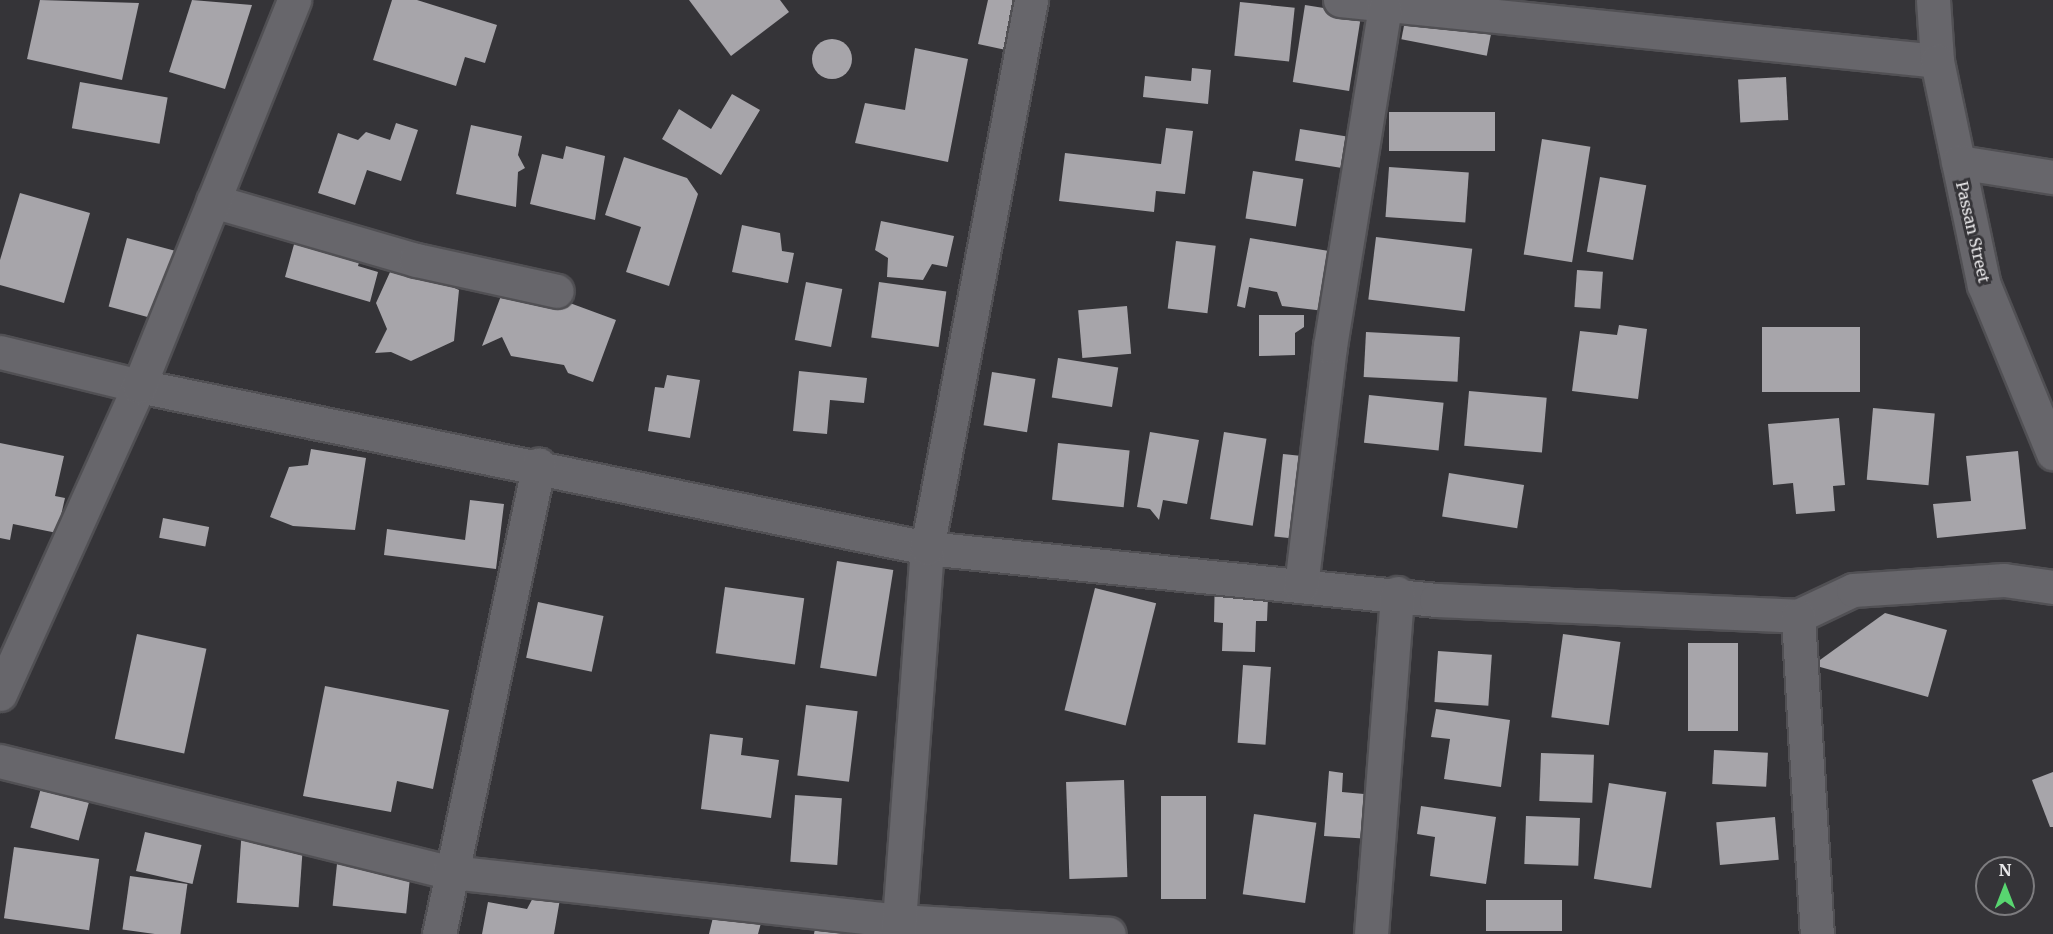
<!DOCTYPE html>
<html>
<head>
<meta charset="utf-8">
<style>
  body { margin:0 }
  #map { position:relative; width:2053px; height:934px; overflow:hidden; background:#353438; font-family:Merriweather,serif }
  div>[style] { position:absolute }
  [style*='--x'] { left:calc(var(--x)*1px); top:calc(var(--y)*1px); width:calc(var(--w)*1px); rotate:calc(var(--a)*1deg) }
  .building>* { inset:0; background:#a7a5aa; transform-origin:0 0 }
  .round { border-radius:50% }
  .roads { filter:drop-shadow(2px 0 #515054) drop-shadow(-2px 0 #515054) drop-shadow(0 2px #515054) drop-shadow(0 -2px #515054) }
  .street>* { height:33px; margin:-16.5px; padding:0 16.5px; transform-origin:16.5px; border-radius:16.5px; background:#67666b }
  span { translate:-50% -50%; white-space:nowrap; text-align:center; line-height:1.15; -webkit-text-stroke:6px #353438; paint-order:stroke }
  .street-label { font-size:16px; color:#e9e8ea }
  .north { position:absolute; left:1975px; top:856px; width:60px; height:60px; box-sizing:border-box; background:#353438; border:2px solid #7d7c7f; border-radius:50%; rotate:0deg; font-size:16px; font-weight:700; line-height:24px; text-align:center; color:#e9e8ea }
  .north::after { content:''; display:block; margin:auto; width:21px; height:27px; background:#58d570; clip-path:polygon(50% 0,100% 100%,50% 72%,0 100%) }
</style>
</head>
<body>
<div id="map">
  <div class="building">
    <i style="clip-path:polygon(40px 0,139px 3px,122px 80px,27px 59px)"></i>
    <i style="clip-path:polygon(192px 0,252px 5px,225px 89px,169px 72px)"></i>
    <i style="clip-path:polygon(392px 0,417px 0,497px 25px,485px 63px,465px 57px,456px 86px,373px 60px)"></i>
    <i style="clip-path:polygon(689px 0,780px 0,789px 12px,731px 56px)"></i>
    <i style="clip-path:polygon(988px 0,1018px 0,1006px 50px,978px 44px)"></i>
    <i style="left:1409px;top:0;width:87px;height:40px;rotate:11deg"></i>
    <i style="left:1240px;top:2px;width:55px;height:54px;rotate:6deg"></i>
    <i style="left:1305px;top:5px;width:57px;height:78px;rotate:9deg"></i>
    <i class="round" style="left:812px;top:39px;width:40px;height:40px"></i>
    <i style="clip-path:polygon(915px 48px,968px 59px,948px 162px,855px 143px,865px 103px,905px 110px)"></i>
    <i style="clip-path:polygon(1192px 68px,1211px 70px,1208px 104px,1143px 97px,1145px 76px,1191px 81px)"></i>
    <i style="left:1786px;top:77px;width:43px;height:48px;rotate:87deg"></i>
    <i style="left:80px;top:82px;width:89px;height:47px;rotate:10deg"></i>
    <i style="clip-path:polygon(732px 94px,760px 110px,721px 175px,662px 139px,679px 109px,711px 129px)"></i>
    <i style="left:1389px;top:112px;width:106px;height:39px"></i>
    <i style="clip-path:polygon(396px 123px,418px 130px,401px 181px,367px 170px,355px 205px,318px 193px,338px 133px,358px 140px,366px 132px,390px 140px)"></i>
    <i style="clip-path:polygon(471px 125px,522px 136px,518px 155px,525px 168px,518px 172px,516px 207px,456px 194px)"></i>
    <i style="clip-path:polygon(1166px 128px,1193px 131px,1185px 194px,1156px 191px,1154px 212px,1059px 201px,1065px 153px,1161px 164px)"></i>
    <i style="left:1300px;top:129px;width:46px;height:32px;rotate:9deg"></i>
    <i style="left:1542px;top:139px;width:49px;height:117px;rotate:9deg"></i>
    <i style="clip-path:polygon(566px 146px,605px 156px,595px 220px,530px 204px,542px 154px,563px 159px)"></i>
    <i style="clip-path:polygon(624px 157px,687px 178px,698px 194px,669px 286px,626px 272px,641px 227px,605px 215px)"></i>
    <i style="left:1389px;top:167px;width:80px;height:50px;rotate:4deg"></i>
    <i style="left:1253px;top:171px;width:51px;height:48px;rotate:9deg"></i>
    <i style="left:1600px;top:177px;width:47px;height:76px;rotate:10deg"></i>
    <i style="clip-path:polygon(20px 193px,90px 213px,64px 303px,0 285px,0 260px)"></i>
    <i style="clip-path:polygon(301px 219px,366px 238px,358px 266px,378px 272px,370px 302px,285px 277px)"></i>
    <i style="clip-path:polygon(881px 221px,954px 236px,947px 267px,932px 264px,923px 280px,887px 277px,888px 258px,875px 250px)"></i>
    <i style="clip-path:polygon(742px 225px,780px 233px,782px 251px,794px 253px,788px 283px,732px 272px)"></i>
    <i style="left:1376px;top:237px;width:97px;height:63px;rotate:7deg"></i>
    <i style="left:127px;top:238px;width:68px;height:71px;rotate:15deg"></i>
    <i style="clip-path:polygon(1250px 238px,1341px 253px,1333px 312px,1282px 306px,1277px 292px,1249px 287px,1245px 308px,1237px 306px)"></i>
    <i style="left:1176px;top:241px;width:40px;height:68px;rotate:7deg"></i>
    <i style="clip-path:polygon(395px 261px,459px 290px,454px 341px,411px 361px,391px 352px,375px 353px,387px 329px,376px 303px)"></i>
    <i style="left:1577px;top:270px;width:26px;height:37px;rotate:4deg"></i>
    <i style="clip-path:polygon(507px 280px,616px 320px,593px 382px,568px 373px,564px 365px,511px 356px,502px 337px,482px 346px)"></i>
    <i style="left:806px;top:282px;width:37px;height:59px;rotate:11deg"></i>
    <i style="left:879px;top:282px;width:68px;height:56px;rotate:8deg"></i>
    <i style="left:1127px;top:306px;width:48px;height:49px;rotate:85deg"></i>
    <i style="clip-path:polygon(1259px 315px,1304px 315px,1304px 327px,1295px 333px,1295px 355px,1259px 356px)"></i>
    <i style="clip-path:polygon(1619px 325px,1647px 329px,1638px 399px,1572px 391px,1580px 331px,1617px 335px)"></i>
    <i style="left:1762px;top:327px;width:98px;height:65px"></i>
    <i style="left:1366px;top:332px;width:94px;height:45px;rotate:3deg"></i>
    <i style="left:1058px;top:358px;width:61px;height:40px;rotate:9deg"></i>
    <i style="clip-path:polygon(799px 371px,867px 378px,864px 403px,830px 400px,827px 434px,793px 431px)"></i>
    <i style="left:992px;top:372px;width:44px;height:54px;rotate:9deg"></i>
    <i style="clip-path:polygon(667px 375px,700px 380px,690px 438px,648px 431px,655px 387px,664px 388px)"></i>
    <i style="left:1469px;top:391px;width:78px;height:55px;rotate:5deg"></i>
    <i style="left:1369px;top:395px;width:75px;height:48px;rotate:6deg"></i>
    <i style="left:1873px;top:408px;width:62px;height:72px;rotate:5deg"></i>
    <i style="clip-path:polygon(1839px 418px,1845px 485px,1833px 486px,1835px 511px,1796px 514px,1793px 483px,1773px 485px,1768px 424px)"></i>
    <i style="clip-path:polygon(1150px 432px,1199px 440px,1187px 504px,1163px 500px,1159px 520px,1150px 509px,1137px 507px)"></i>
    <i style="left:1224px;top:432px;width:43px;height:88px;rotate:9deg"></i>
    <i style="clip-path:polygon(0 443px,64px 456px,55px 496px,65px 498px,57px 533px,13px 524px,10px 540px,0 538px)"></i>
    <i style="left:1058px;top:443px;width:72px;height:57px;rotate:6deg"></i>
    <i style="clip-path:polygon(311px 449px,366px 458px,355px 530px,293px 526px,270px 517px,289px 467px,308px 465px)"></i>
    <i style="clip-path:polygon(2018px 451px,2026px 529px,1937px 538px,1933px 504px,1971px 501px,1966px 456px)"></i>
    <i style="left:1283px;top:454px;width:19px;height:83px;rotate:6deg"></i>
    <i style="left:1449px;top:473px;width:76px;height:44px;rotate:9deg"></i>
    <i style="clip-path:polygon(470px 500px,504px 504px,496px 569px,384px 555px,387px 529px,465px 540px)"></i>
    <i style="left:163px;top:518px;width:47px;height:20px;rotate:11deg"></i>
    <i style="left:837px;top:561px;width:57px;height:108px;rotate:9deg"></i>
    <i style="clip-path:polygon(1215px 572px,1269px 573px,1267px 621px,1256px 621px,1255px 652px,1222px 651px,1223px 623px,1214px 622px)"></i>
    <i style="left:725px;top:587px;width:80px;height:67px;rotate:8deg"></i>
    <i style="left:1095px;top:588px;width:63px;height:126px;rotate:14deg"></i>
    <i style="left:538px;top:602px;width:67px;height:57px;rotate:12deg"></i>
    <i style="clip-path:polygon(1885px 613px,1947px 630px,1928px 697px,1813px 665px)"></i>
    <i style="left:137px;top:634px;width:71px;height:107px;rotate:12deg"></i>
    <i style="left:1563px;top:634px;width:58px;height:84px;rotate:8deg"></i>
    <i style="left:1688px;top:643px;width:50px;height:88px"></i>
    <i style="left:1438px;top:651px;width:54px;height:51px;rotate:4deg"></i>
    <i style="left:1243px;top:665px;width:28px;height:78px;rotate:4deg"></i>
    <i style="clip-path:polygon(325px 686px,449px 710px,433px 789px,397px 781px,391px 812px,303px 796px)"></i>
    <i style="left:806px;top:705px;width:52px;height:71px;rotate:7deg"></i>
    <i style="clip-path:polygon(1436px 709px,1510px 720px,1501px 787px,1444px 779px,1450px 739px,1431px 737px)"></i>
    <i style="clip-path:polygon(710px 734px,743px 738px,741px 755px,779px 760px,771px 818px,701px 809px)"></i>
    <i style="left:1714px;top:750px;width:54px;height:34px;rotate:3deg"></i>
    <i style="left:1541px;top:753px;width:53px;height:48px;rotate:2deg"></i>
    <i style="clip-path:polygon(1329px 771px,1343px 773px,1342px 792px,1375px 795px,1371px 839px,1324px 836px)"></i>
    <i style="clip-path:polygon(2053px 772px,2053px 827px,2050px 827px,2032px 780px)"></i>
    <i style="left:1124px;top:780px;width:97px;height:58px;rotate:88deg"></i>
    <i style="left:1609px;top:783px;width:58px;height:97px;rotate:9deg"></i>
    <i style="left:41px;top:788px;width:50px;height:41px;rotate:15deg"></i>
    <i style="left:795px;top:795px;width:47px;height:67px;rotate:4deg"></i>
    <i style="left:1161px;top:796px;width:45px;height:103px"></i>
    <i style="clip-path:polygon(1421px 806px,1496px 817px,1486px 884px,1430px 876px,1435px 837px,1417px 834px)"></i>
    <i style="left:1254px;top:814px;width:63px;height:81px;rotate:8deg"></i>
    <i style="left:1526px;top:816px;width:54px;height:48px;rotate:2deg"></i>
    <i style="left:1775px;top:817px;width:43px;height:59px;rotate:85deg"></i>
    <i style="left:242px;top:828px;width:62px;height:75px;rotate:4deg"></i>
    <i style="left:145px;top:832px;width:58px;height:40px;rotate:13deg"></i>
    <i style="left:14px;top:847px;width:86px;height:72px;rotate:8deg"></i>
    <i style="left:337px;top:864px;width:74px;height:42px;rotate:6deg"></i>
    <i style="left:130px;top:876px;width:58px;height:54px;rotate:8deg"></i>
    <i style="clip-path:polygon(535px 894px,560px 899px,554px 934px,482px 934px,488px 902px,527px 909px)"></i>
    <i style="left:1562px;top:900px;width:31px;height:76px;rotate:90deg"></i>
    <i style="clip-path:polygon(714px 913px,761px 923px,758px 934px,709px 934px)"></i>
    <i style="clip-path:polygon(816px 923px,857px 928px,856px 934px,814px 934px)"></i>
  </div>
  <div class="roads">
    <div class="street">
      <i style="--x:1340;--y:0;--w:600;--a:5.83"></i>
      <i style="--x:1933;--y:0;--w:61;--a:86.2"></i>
      <i style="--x:1937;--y:61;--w:229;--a:78.2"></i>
      <i style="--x:1984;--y:285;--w:182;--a:67.7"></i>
      <i style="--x:1958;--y:162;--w:96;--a:9"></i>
      <i style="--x:213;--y:201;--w:211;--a:16.2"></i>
      <i style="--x:416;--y:260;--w:144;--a:12.4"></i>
      <i style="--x:0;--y:352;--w:143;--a:13.7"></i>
      <i style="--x:139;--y:386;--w:804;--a:11.62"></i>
      <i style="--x:927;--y:548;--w:512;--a:5.83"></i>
      <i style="--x:1436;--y:600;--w:362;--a:2.5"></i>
      <i style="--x:1798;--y:616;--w:61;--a:-25.3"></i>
      <i style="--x:1853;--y:590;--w:151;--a:-3.8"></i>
      <i style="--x:2004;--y:580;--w:49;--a:8.1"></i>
      <i style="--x:1301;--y:586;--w:242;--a:-83.1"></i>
      <i style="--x:1330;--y:346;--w:342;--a:-80.8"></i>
      <i style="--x:1798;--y:616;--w:319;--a:86.6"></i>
      <i style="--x:0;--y:694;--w:338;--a:-65.7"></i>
      <i style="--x:139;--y:386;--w:416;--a:-68.1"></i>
      <i style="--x:0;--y:761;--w:463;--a:13.9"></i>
      <i style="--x:450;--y:872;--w:452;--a:6.2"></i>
      <i style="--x:899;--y:921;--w:210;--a:3.5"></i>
      <i style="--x:439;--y:934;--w:480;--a:-78"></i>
      <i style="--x:898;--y:934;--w:387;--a:-85.7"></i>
      <i style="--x:927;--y:548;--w:558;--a:-79.25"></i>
      <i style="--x:1371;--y:934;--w:342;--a:-85.6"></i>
    </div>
  </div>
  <div class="street-label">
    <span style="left:1973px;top:232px;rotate:77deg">Passan Street</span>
  </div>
  <div class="north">N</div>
</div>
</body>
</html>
